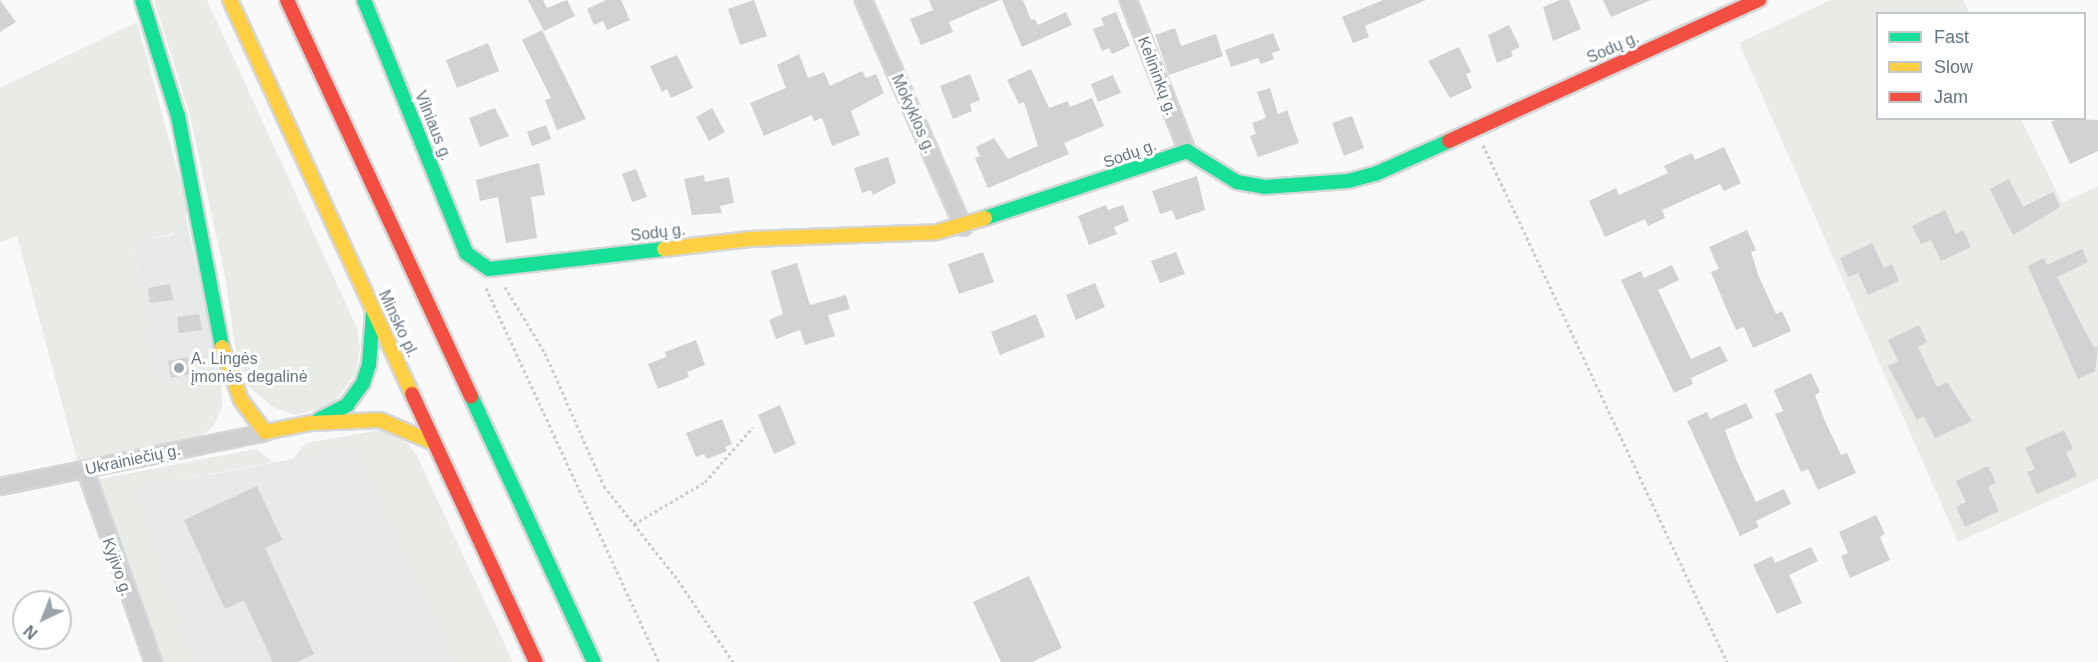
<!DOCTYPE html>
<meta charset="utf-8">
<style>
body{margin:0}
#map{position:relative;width:2098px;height:662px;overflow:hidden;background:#f9f9f9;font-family:Helvetica,sans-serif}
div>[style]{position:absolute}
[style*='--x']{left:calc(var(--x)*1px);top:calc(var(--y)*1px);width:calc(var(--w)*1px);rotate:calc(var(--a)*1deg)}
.built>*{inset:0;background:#e8e9e9}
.green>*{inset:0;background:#e8ebe6}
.building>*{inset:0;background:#d0d2d3}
.path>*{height:3px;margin-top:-1.5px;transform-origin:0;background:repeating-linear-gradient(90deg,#cbcccd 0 3px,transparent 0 6px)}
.roads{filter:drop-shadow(2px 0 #d5d6d7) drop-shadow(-2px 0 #d5d6d7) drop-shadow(0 2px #d5d6d7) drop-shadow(0 -2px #d5d6d7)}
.street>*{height:15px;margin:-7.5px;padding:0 7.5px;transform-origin:7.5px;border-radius:7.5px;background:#cecfd0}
.fast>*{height:14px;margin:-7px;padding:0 7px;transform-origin:7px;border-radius:7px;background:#16e098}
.slow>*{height:14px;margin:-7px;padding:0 7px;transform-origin:7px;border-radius:7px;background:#ffcf43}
.jam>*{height:14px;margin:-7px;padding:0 7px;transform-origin:7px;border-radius:7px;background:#f24e42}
.dots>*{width:16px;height:16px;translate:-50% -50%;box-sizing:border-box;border:3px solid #fff;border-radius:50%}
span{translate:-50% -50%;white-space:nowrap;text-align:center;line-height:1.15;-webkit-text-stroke:6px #fff;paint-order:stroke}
.street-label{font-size:16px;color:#657683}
.poi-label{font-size:16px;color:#657683}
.left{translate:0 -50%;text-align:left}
.legend{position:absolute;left:1876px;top:12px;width:210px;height:108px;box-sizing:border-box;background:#fff;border:2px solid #c1c8cd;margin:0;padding:8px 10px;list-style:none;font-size:18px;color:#657683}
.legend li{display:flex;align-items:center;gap:12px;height:30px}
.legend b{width:30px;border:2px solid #c1c8cd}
.north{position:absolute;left:12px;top:590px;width:60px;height:60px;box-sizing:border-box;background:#fff;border:2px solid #c1c8cd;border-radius:50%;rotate:223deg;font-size:16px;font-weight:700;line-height:24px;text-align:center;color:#657683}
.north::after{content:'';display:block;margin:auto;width:21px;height:27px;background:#99a4ac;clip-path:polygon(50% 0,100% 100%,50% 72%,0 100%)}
</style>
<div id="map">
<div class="built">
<i style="clip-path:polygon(186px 219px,221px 379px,157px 386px,134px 241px,173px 235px)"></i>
<i style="clip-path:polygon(353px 448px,453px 662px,193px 662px,137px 488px)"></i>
</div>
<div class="green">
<i style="clip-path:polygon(154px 0,207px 0,357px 328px,360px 349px,356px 373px,332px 405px,295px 415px,273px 407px,247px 385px,237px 359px,225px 276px,190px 115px)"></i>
<i style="clip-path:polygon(1831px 0,1963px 0,1970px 13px,1878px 14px,1878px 118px,2021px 119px,2062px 203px,2098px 186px,2098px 479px,1958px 542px,1739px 43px)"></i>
<i style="clip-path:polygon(137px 22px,187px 206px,186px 219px,178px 232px,134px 242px,157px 385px,221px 379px,222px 407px,214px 425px,203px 435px,78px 463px,17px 236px,0 242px,0 88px)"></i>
<i style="clip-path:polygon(381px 430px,407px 443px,416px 454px,513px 662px,453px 662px,353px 448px,293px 459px,303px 446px,311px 442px)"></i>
<i style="clip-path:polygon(256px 449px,273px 462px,137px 488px,193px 662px,162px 662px,95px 480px)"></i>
</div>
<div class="building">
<i style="clip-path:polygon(0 0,16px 22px,0 32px)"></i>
<i style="clip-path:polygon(528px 0,543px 0,547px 8px,567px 0,575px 16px,544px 31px)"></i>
<i style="clip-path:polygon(606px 0,621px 0,630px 20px,607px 30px,603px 21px,594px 25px,587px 9px)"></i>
<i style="clip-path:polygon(754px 0,767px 36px,740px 45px,728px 9px)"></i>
<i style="clip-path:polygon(929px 0,1000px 0,949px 22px,953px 32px,921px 45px,910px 19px,933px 10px)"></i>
<i style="clip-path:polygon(1002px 0,1023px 0,1031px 20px,1035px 19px,1038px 25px,1066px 12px,1072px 25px,1022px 47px)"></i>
<i style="clip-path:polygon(1383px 0,1426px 0,1365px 26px,1369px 37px,1353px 43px,1342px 17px)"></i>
<i style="clip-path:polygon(1560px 0,1569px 0,1581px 29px,1553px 41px,1543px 7px)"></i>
<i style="clip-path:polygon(1603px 0,1651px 0,1611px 17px)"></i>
<i style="clip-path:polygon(1116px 12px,1130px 46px,1112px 54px,1109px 48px,1102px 51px,1093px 29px,1104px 25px,1101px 18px)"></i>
<i style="clip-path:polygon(1509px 25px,1520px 47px,1511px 51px,1513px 56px,1497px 63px,1488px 35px)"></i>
<i style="clip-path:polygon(1175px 28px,1181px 46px,1216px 34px,1223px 56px,1169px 75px,1155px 35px)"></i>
<i style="clip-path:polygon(542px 30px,586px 119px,557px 130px,545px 100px,551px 98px,522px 40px)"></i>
<i style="clip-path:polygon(1273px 33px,1280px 50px,1272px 53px,1274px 59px,1261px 64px,1258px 58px,1231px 67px,1225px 50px)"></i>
<i style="clip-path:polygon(488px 43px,499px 71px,457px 88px,446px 60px)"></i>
<i style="clip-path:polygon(1459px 47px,1471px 72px,1466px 74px,1472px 88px,1450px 98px,1428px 61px)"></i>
<i style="clip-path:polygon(799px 54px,808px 78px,824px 72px,830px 86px,862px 71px,866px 78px,876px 74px,884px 93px,851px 111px,860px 135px,832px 146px,822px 118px,814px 121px,812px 115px,764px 136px,750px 103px,786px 88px,777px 65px)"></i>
<i style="clip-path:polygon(677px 55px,693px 88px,671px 98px,667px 89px,662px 92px,650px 66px)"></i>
<i style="clip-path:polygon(1031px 69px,1049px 108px,1068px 101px,1070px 107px,1092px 98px,1104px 126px,1064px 143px,1069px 154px,988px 188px,975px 158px,980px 156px,976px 147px,994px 138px,1008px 159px,1038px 146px,1024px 102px,1019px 104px,1007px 80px)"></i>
<i style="clip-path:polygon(970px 74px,980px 100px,970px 104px,972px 111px,953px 119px,940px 86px)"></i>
<i style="clip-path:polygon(1113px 75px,1121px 93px,1098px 102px,1091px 84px)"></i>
<i style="clip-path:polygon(1270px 88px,1278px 114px,1287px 110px,1299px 143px,1258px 157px,1250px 136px,1256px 134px,1252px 123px,1266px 118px,1257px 92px)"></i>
<i style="clip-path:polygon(495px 108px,509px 136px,480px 147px,469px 118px)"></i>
<i style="clip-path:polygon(712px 108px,725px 132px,709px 141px,696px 117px)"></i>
<i style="clip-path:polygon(1352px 116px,1364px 148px,1344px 156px,1332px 123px)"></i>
<i style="clip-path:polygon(2060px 118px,2098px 120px,2098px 151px,2070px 164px,2051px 122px)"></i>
<i style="clip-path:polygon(546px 125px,551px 139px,532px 146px,527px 132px)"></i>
<i style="clip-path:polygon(1724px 147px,1741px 183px,1724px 191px,1720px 184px,1662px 210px,1665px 218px,1648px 226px,1645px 219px,1605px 237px,1589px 201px,1616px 188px,1619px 195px,1668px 173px,1664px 166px,1692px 153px,1695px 160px)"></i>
<i style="clip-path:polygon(888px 157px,896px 183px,873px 195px,871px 190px,862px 193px,854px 168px)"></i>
<i style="clip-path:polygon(539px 163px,545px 195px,531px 197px,537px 238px,506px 243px,498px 197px,480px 201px,476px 180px)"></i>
<i style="clip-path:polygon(636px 169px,647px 197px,632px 202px,622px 174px)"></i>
<i style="clip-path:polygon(704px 175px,705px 182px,729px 177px,734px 203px,720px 206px,722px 213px,692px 215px,684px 179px)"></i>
<i style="clip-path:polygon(1197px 176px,1205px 210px,1176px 220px,1172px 210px,1160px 214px,1152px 191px)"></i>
<i style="clip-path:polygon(2009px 179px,2023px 207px,2053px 192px,2060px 207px,2013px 235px,1990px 189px)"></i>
<i style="clip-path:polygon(1106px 205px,1108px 210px,1123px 205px,1129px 221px,1114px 227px,1117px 234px,1089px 245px,1078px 216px)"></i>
<i style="clip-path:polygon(1945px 210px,1956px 234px,1963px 230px,1971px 247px,1941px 261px,1931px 240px,1921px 244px,1912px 226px)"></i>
<i style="clip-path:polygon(1747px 230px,1756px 250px,1751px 252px,1759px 277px,1776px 314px,1782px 311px,1791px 331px,1753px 348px,1744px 327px,1736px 330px,1726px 308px,1711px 272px,1719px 269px,1709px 247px)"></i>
<i style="clip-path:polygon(1872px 243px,1884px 268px,1892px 264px,1899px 281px,1868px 295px,1858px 273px,1848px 277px,1840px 258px)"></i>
<i style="clip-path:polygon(2082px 249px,2088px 262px,2057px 277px,2094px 348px,2098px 346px,2095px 371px,2078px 379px,2028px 266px,2044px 258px,2047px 265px)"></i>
<i style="clip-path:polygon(983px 252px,994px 282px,959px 294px,948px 264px)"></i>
<i style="clip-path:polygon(1176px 252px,1185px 274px,1160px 283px,1151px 261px)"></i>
<i style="clip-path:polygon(797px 263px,810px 305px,846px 295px,850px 309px,828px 315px,835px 336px,805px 345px,800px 330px,776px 339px,769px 320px,783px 314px,771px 271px)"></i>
<i style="clip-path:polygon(1672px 265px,1679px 280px,1658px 290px,1691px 359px,1720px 346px,1728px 361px,1691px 378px,1693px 384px,1674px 393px,1621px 280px,1641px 271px,1644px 278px)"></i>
<i style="clip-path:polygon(1095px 283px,1105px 307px,1076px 320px,1066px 295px)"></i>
<i style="clip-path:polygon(170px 284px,173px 300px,150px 303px,148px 288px)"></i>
<i style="clip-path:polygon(199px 314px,202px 330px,179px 333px,177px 317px)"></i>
<i style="clip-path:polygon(1036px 314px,1045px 337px,1000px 355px,991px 332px)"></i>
<i style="clip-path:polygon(1919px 325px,1927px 342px,1918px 347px,1937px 387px,1947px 382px,1972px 421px,1935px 438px,1924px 416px,1917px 420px,1888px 366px,1898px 361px,1888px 340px)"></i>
<i style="clip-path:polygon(696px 340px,705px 365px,687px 372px,689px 377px,658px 389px,648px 364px,666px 357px,665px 352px)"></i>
<i style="clip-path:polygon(188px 357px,191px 374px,171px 378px,168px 361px)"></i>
<i style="clip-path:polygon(1811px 373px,1820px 392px,1815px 395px,1824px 419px,1841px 455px,1847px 453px,1856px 473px,1818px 490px,1808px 469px,1801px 472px,1791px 450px,1775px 414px,1783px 411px,1774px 390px)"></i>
<i style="clip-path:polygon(1746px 403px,1753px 418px,1725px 430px,1736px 459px,1756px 502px,1784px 489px,1791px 504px,1756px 521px,1759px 527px,1740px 536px,1687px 421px,1707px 412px,1710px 419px)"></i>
<i style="clip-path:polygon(780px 405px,796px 444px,774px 454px,758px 415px)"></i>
<i style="clip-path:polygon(722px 419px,732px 444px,725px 447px,727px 451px,707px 459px,704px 454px,696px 457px,686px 433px)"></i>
<i style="clip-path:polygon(2064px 430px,2073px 449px,2066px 452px,2077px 476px,2037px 494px,2027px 472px,2035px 469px,2025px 448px)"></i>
<i style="clip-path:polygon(1988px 466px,1996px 483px,1988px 487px,1999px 511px,1965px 527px,1956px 507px,1966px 502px,1956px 481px)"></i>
<i style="clip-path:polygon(257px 486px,282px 540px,265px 548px,314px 654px,297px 662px,273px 662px,244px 600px,225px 609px,184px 520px)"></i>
<i style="clip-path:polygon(1876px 515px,1885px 534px,1880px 537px,1890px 560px,1850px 578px,1841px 556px,1848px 553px,1839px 532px)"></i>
<i style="clip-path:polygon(1811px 547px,1818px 561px,1789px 575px,1802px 603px,1777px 614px,1753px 565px,1772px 556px,1775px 563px)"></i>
<i style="clip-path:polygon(1029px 576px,1062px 648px,1032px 662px,1001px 662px,973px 602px)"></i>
</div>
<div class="path">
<i style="--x:1483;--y:145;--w:572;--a:64.73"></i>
<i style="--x:505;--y:287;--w:77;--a:58.8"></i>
<i style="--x:545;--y:353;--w:145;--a:66.1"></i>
<i style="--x:604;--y:486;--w:120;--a:51.8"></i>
<i style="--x:678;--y:580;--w:99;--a:56.1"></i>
<i style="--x:486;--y:288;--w:412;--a:65.2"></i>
<i style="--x:634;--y:524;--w:82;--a:-30.6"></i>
<i style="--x:705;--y:482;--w:73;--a:-48.9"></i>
</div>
<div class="roads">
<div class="street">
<i style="--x:863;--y:0;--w:248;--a:66.2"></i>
<i style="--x:1128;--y:0;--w:162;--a:68.7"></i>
<i style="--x:85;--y:470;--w:204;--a:70.5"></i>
<i style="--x:0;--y:486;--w:270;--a:-11.5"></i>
</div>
<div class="fast">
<i style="--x:142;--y:0;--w:121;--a:72.8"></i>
<i style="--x:178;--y:116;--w:235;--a:79.2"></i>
<i style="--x:364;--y:0;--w:273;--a:68"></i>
<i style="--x:466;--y:253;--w:28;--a:35"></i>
<i style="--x:489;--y:269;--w:176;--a:-6.5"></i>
<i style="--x:985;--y:218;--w:213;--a:-18.3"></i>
<i style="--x:1187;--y:151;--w:59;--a:31.8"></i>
<i style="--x:1237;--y:182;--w:27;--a:10"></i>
<i style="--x:1264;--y:187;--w:84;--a:-4.1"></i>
<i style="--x:1348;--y:181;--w:28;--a:-15"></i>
<i style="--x:1375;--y:174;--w:81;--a:-24"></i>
<i style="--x:471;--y:396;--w:293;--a:65.2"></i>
<i style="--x:318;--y:420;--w:33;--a:-27"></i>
<i style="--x:347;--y:405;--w:27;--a:-54"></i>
<i style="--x:363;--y:383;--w:19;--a:-72"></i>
<i style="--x:369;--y:365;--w:52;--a:-85.6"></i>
</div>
<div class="slow">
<i style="--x:230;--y:0;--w:434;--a:65.2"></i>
<i style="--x:664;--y:249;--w:87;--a:-6.6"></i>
<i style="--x:750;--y:239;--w:187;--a:-2.1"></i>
<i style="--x:937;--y:232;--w:50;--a:-16.3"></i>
<i style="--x:222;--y:347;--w:56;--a:70.3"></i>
<i style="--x:241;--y:400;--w:40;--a:53"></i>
<i style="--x:265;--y:432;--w:47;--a:-11.1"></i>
<i style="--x:311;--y:423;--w:69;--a:-2.5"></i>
<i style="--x:380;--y:420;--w:59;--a:23.1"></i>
</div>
<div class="jam">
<i style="--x:287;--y:0;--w:437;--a:65.1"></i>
<i style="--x:1449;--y:141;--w:341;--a:-24.5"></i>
<i style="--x:412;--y:394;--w:295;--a:65.2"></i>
</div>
</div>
<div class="dots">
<i style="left:179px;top:368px;background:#99a4ac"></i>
</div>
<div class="street-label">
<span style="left:1613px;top:48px;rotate:-24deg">Sodų g.</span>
<span style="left:1157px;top:76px;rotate:69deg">Kelininkų g.</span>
<span style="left:913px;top:114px;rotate:66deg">Mokyklos g.</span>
<span style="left:433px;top:126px;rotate:68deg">Vilniaus g.</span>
<span style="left:1130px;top:154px;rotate:-20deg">Sodų g.</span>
<span style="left:658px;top:233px;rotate:-7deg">Sodų g.</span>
<span style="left:398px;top:324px;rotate:65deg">Minsko pl.</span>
<span style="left:133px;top:460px;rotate:-12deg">Ukrainiečių g.</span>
<span style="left:117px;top:567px;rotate:71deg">Kyjivo g.</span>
</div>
<div class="poi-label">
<span class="left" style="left:191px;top:368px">A. Lingės<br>įmonės degalinė</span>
</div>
<ul class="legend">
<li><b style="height:8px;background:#16e098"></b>Fast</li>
<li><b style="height:8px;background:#ffcf43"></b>Slow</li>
<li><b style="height:8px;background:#f24e42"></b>Jam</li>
</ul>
<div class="north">N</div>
</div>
